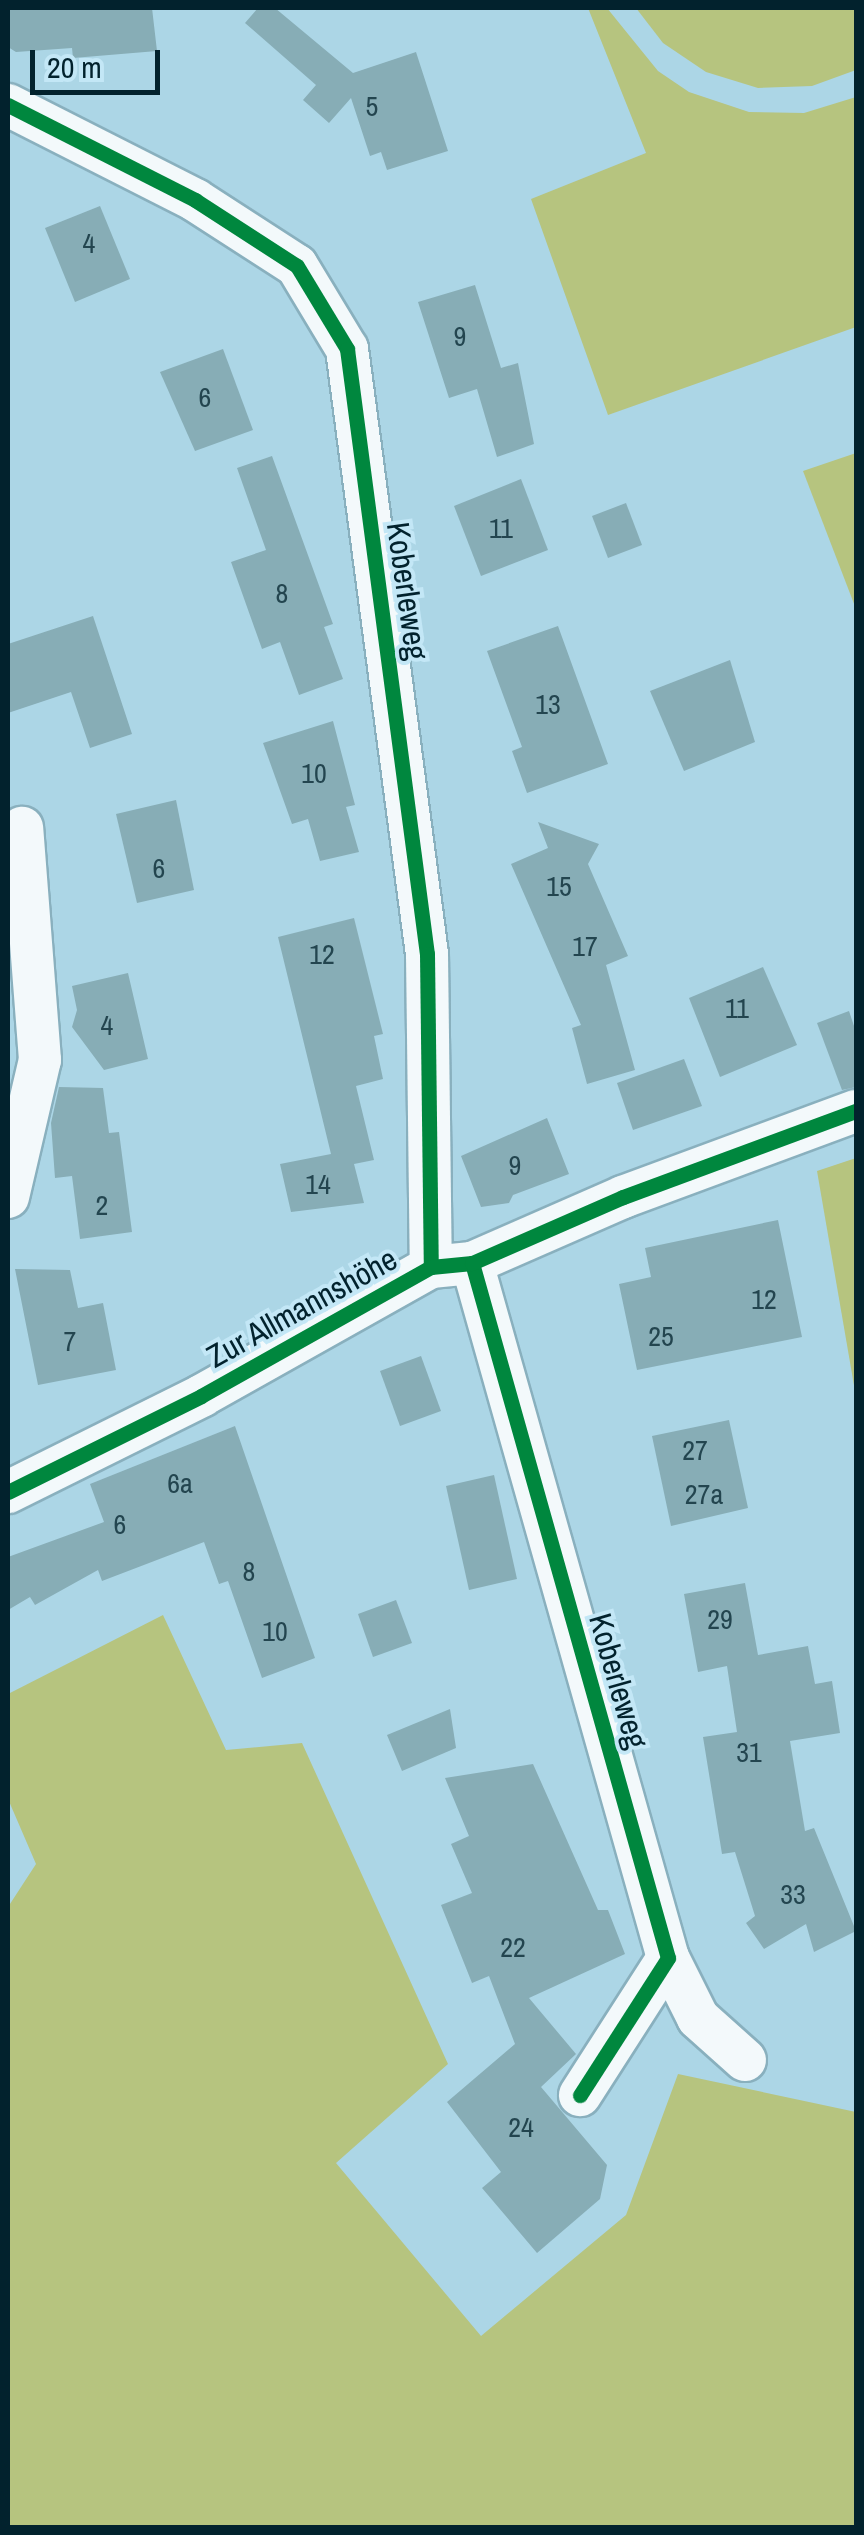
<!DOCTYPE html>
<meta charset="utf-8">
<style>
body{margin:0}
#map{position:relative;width:864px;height:2535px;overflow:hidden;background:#acd6e6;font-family:"Archivo Narrow",sans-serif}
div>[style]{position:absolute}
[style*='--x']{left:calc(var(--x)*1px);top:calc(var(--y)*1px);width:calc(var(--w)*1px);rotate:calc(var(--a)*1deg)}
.green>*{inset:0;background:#b6c47f}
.building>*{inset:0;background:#87adb6}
.roads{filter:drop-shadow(2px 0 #89b0be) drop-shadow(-2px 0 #89b0be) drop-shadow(0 2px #89b0be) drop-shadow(0 -2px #89b0be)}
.minor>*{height:42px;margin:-21px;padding:0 21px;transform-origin:21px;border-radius:21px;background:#f3f9fb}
.cycleway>*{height:15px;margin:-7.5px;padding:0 7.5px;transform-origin:7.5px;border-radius:7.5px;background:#00873e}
span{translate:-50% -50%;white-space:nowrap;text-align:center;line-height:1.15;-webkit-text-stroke:8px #c3e7f6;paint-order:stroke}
.number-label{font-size:28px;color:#23454f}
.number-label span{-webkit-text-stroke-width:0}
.street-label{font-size:32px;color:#02222d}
.frame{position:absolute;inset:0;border:10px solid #02222d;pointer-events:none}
.scale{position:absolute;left:30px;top:50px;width:130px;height:45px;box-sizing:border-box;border:5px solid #02222d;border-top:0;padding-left:12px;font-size:30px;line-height:35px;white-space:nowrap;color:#02222d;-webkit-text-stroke:8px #c3e7f6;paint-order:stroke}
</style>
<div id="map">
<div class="green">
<i style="clip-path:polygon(588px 8px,607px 8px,658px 71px,689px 92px,749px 112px,804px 113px,856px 97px,856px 327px,608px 415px,531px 199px,646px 153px)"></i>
<i style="clip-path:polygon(636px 8px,856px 8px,856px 70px,812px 86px,758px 88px,706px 72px,663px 43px)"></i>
<i style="clip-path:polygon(856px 453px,856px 609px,803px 471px)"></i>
<i style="clip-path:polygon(856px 1158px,856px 1397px,817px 1171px)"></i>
<i style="clip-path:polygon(163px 1615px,226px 1750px,302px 1743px,448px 2064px,336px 2163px,481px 2336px,626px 2215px,678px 2074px,856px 2112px,856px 2527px,8px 2527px,8px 1907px,36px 1864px,8px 1799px,8px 1694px)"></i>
</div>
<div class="building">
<i style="clip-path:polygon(8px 8px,152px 8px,157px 51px,73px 58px,72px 48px,16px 52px,8px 47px)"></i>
<i style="clip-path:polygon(258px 8px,275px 8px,353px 73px,416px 52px,448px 151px,387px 170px,381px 152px,370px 156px,351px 98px,329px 123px,303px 100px,316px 85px,245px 23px)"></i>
<i style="clip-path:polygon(100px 206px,130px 279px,75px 302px,45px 228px)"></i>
<i style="clip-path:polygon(475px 285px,501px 368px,518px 363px,534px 444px,497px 457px,477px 389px,449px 398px,418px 302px)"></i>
<i style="clip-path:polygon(223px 349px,253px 430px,195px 451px,160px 372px)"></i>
<i style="clip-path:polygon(272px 456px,333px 624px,324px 627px,343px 679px,299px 695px,280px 642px,262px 649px,231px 562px,266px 550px,237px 468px)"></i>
<i style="clip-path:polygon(521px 479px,548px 550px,481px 576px,454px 506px)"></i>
<i style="clip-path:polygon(626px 503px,642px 545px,608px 558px,592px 516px)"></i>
<i style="clip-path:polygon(93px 616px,132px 734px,90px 748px,71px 692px,8px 713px,8px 644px)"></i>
<i style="clip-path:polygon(558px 626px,608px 764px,527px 793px,512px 751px,522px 747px,487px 651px)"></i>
<i style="clip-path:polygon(730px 660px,755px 742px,684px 771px,650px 691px)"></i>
<i style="clip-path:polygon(333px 721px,355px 805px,346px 807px,359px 852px,320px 861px,308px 819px,292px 824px,263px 743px)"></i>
<i style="clip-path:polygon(176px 800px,194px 890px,137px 903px,116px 814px)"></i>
<i style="clip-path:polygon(538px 822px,599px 844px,588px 864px,628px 956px,606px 965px,635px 1070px,587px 1084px,572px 1028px,581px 1025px,511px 864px,548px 848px)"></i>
<i style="clip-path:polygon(354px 918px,383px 1034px,374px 1036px,383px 1079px,356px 1086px,374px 1160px,354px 1164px,364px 1203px,291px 1212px,280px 1164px,331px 1154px,278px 937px)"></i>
<i style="clip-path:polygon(763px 967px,797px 1045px,720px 1077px,689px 998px)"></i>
<i style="clip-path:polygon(128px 973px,148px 1059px,104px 1070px,72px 1027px,77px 1010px,72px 986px)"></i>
<i style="clip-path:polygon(849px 1011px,856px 1032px,856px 1087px,842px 1090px,817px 1023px)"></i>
<i style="clip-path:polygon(684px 1059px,702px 1106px,633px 1130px,617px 1083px)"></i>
<i style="clip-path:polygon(59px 1087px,103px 1088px,109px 1133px,119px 1132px,132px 1232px,80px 1239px,72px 1176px,55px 1178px,51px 1123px)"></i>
<i style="clip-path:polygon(547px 1118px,569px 1174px,513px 1195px,509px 1203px,481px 1207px,461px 1156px)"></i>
<i style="clip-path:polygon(778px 1220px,802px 1337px,637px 1370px,619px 1284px,651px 1277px,645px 1248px)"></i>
<i style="clip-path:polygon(15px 1269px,70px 1270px,78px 1308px,103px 1303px,116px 1370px,38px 1385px)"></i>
<i style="clip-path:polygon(421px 1356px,441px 1411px,400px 1426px,380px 1371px)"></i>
<i style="clip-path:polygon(729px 1420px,748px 1508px,671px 1526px,652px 1436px)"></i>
<i style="clip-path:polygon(235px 1426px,315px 1658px,262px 1678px,228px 1581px,219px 1584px,204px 1542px,102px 1581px,98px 1570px,35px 1605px,30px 1597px,8px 1610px,8px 1557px,104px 1522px,90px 1484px)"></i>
<i style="clip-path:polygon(494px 1475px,517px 1579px,469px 1590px,446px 1486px)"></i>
<i style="clip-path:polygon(745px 1583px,758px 1655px,808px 1646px,815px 1684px,832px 1681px,840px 1733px,790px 1741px,805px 1831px,814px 1828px,856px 1931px,814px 1952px,806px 1924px,764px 1949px,746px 1923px,755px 1916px,735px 1852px,722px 1854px,703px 1737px,737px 1732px,727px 1666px,698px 1672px,684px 1594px)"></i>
<i style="clip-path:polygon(396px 1600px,412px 1643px,373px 1657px,358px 1614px)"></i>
<i style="clip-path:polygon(450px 1709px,456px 1748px,402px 1771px,387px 1735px)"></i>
<i style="clip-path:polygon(533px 1764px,598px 1910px,608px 1910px,625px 1954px,529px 1998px,576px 2054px,541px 2087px,607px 2165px,600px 2199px,537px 2253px,482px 2188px,501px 2172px,447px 2102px,515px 2044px,489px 1976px,472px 1983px,441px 1905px,472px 1893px,451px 1844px,469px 1836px,445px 1778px)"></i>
</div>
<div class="roads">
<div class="minor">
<i style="--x:8;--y:105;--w:210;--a:26.9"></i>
<i style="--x:195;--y:200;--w:121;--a:32.9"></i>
<i style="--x:297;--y:266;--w:97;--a:58.9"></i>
<i style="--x:347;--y:349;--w:610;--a:82.47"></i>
<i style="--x:427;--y:954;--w:313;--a:89.3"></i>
<i style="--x:8;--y:1197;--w:141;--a:-76.9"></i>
<i style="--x:40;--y:1060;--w:233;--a:-94.4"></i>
<i style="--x:472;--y:1263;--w:722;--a:74.25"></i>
<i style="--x:668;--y:1958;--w:163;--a:122.7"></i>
<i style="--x:8;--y:1492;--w:216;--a:-26.4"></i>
<i style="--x:201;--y:1396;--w:264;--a:-29.3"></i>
<i style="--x:431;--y:1267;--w:41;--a:-5.6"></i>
<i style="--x:472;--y:1263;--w:165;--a:-23.6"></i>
<i style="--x:623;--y:1197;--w:248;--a:-20.3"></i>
<i style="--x:668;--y:1958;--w:67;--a:63.4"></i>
<i style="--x:698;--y:2018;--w:63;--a:41.8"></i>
</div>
</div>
<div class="cycleway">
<i style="--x:8;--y:105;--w:210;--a:26.9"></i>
<i style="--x:195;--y:200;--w:121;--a:32.9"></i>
<i style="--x:297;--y:266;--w:97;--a:58.9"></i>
<i style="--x:347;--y:349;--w:610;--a:82.47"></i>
<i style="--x:427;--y:954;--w:313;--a:89.3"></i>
<i style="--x:472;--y:1263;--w:722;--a:74.25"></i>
<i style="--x:668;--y:1958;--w:163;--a:122.7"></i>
<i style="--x:8;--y:1492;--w:216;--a:-26.4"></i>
<i style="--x:201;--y:1396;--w:264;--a:-29.3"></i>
<i style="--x:431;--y:1267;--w:41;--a:-5.6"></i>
<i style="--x:472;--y:1263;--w:165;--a:-23.6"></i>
<i style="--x:623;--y:1197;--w:248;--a:-20.3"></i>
</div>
<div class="number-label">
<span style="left:372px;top:106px">5</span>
<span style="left:89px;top:243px">4</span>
<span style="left:460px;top:336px">9</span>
<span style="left:205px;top:397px">6</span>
<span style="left:501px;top:528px">11</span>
<span style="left:282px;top:593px">8</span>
<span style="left:548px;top:704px">13</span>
<span style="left:314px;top:773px">10</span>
<span style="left:159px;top:868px">6</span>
<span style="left:559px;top:886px">15</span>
<span style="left:585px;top:946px">17</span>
<span style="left:322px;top:954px">12</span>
<span style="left:737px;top:1008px">11</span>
<span style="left:107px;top:1025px">4</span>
<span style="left:515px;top:1165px">9</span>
<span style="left:318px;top:1184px">14</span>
<span style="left:102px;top:1205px">2</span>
<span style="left:764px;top:1299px">12</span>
<span style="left:661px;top:1336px">25</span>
<span style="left:70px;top:1341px">7</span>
<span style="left:695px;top:1450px">27</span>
<span style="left:180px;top:1483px">6a</span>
<span style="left:704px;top:1494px">27a</span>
<span style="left:120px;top:1524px">6</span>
<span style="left:249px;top:1571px">8</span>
<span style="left:720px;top:1619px">29</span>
<span style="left:275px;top:1631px">10</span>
<span style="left:749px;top:1752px">31</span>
<span style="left:793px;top:1894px">33</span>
<span style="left:513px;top:1947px">22</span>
<span style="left:521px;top:2127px">24</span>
</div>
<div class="street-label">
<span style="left:407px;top:591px;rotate:82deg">Koberleweg</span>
<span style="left:302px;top:1308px;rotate:-29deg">Zur Allmannshöhe</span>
<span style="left:618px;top:1681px;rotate:74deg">Koberleweg</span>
</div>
<div class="frame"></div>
<div class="scale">20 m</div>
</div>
